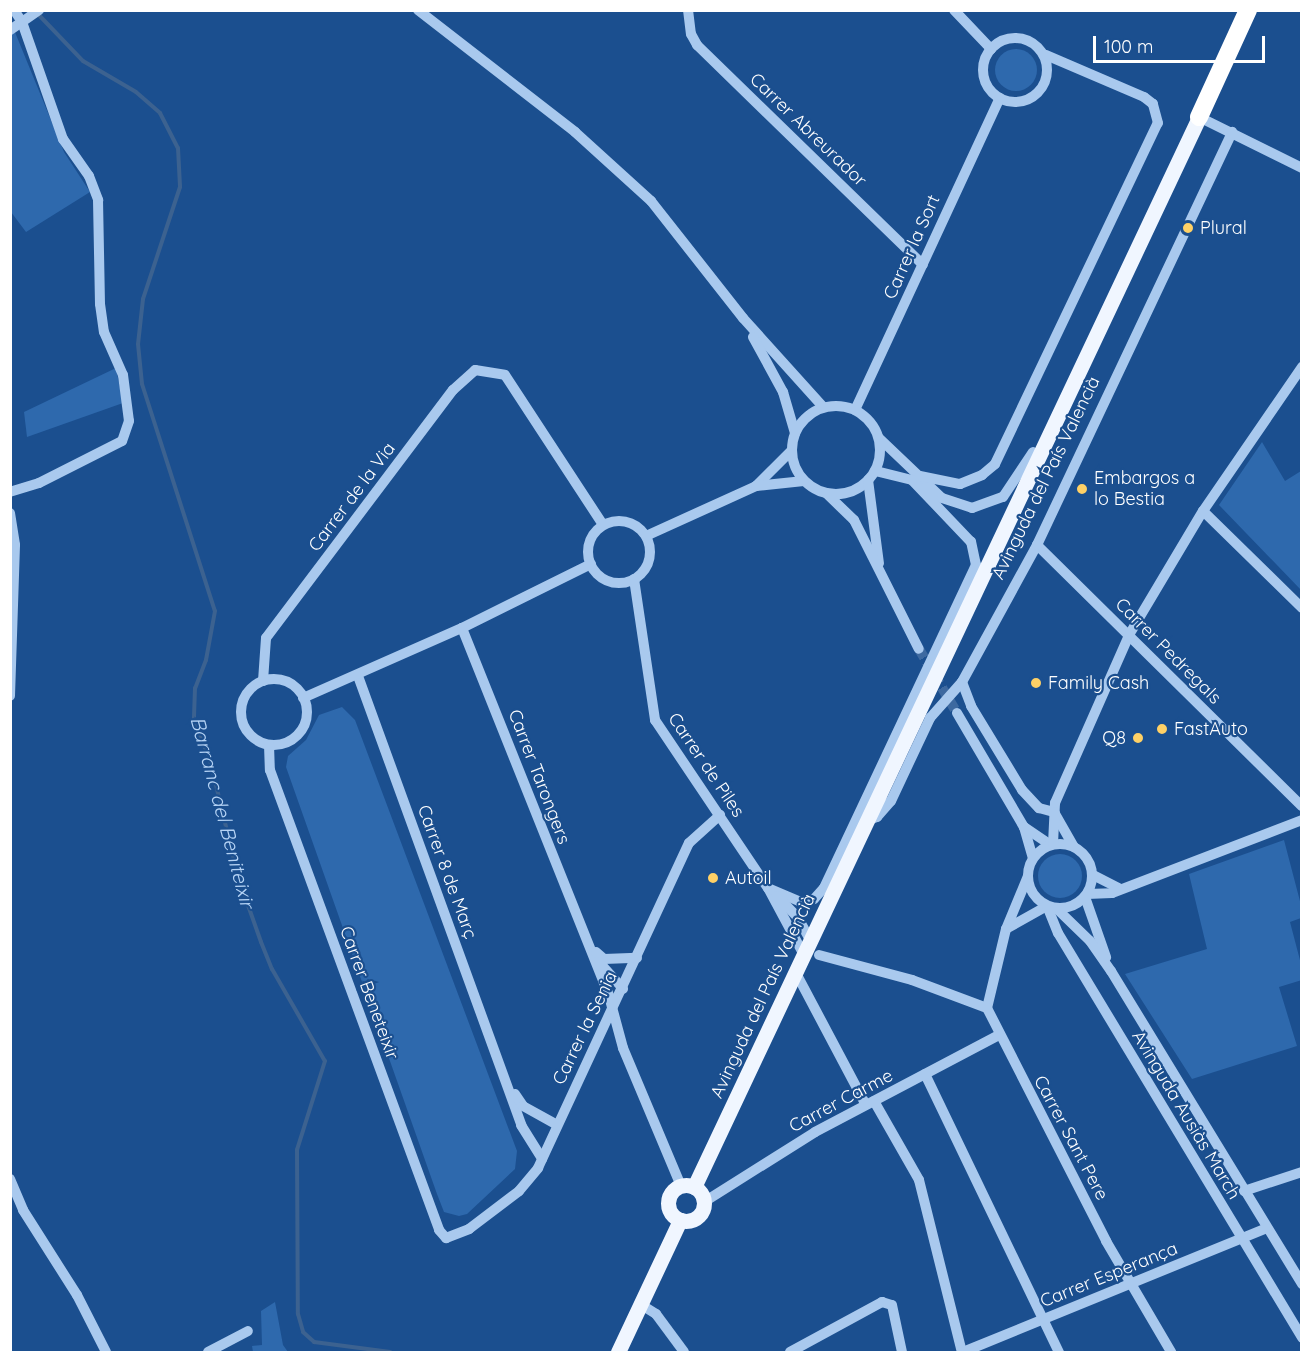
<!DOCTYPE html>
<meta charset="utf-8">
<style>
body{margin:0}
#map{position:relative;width:1312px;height:1363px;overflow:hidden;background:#1b4f8f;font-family:Quicksand,sans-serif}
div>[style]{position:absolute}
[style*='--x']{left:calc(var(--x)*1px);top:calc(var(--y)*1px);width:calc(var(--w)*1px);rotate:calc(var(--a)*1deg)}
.green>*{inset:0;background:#2e69ad}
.round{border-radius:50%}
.stream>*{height:4px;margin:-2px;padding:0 2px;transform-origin:2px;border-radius:2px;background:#3c6290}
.minor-tunnel>*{height:10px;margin-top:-5px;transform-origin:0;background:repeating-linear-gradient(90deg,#3d69a0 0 10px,transparent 0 15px)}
.minor>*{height:10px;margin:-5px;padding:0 5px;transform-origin:5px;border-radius:5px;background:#a9c9ee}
.minor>.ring{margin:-5px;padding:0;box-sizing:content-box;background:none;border:10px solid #a9c9ee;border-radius:50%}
.major>*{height:15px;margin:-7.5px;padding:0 7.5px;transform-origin:7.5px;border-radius:7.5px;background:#f0f6ff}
.major>.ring{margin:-7.5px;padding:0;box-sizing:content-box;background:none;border:15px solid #f0f6ff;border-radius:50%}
.highway>*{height:18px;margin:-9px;padding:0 9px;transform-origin:9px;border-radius:9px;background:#fff}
.dots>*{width:16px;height:16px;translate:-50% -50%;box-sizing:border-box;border:3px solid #1b4f8f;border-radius:50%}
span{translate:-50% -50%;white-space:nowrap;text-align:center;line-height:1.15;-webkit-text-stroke:4.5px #1b4f8f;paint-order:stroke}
.street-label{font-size:18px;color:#fff}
.poi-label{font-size:18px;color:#fff}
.left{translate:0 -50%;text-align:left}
.right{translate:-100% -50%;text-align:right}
.water-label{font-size:20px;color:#b5d3f5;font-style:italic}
.frame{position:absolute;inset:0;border:12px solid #fff;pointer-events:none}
.scale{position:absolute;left:1093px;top:36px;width:172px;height:27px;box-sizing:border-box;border:3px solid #fff;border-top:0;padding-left:8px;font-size:18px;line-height:21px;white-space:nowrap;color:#fff;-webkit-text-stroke:4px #1b4f8f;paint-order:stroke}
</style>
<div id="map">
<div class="green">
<i style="clip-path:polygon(10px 20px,64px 152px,90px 192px,26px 232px,11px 212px)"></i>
<i class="round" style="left:995px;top:49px;width:42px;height:42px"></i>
<i style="clip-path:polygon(116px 368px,123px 403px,27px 437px,24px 412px)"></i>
<i style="clip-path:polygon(1262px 442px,1285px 481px,1301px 471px,1301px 590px,1219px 505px)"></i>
<i style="clip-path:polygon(342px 707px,355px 720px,517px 1151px,515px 1169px,467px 1214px,459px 1216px,444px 1212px,437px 1194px,286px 767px,288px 756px,306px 740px,319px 715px)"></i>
<i style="clip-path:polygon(1284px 840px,1301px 905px,1301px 918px,1290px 922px,1301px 964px,1302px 980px,1279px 987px,1297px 1046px,1192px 1079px,1125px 974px,1207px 949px,1189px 874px)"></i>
<i class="round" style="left:1038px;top:854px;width:44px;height:44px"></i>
<i style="clip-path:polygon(275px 1302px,283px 1345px,288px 1352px,253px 1352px,252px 1346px,262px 1345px,261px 1311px)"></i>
</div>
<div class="stream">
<i style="--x:36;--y:12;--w:68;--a:46.2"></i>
<i style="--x:83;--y:61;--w:61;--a:30.3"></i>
<i style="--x:136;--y:92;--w:32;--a:41"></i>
<i style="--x:160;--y:113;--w:39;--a:63"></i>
<i style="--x:178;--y:148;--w:39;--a:87"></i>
<i style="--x:180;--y:187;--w:118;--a:108.3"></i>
<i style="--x:143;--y:299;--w:45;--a:96.3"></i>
<i style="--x:138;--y:344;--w:40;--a:84.3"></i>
<i style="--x:142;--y:384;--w:238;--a:72.2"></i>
<i style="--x:215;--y:611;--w:50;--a:100.4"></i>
<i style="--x:206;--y:660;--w:30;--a:111"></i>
<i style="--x:195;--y:688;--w:32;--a:92"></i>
<i style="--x:194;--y:720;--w:43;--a:68.2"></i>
<i style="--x:210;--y:760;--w:120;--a:76.5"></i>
<i style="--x:238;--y:877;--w:69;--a:70.5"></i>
<i style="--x:261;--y:942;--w:29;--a:68"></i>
<i style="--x:272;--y:969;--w:106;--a:60.1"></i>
<i style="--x:325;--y:1061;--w:93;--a:107.5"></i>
<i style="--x:297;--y:1150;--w:164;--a:89.7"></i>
<i style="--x:298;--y:1314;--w:19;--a:74"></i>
<i style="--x:303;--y:1332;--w:15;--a:42"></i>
<i style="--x:314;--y:1342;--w:77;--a:7.5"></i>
</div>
<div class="minor-tunnel">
<i style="--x:919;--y:649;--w:74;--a:59.3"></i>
</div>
<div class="minor">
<i style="--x:14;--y:10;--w:14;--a:56"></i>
<i style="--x:22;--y:22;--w:21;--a:-35"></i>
<i style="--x:418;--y:10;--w:199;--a:37.8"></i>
<i style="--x:575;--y:132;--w:103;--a:42.2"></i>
<i style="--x:651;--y:201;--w:149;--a:51.8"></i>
<i style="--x:743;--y:318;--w:120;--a:48"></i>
<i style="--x:688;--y:10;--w:24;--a:83"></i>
<i style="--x:691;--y:34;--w:13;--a:61"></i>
<i style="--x:697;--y:45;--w:315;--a:44.2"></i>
<i style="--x:954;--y:10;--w:54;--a:46.5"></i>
<i style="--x:10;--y:30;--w:14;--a:-34"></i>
<i style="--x:22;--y:22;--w:124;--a:70.7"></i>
<i style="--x:63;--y:139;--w:45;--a:54.9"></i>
<i style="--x:89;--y:176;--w:26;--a:69"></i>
<i style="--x:98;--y:200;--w:104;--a:88.9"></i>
<i style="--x:100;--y:304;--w:28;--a:82"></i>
<i style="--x:104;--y:332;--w:47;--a:66.2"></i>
<i style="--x:123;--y:375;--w:46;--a:82.6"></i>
<i style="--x:129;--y:421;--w:21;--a:109"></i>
<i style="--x:122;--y:441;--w:93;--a:153.2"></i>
<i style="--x:39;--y:483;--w:30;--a:163"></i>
<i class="ring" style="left:983px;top:38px;width:54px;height:54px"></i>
<i style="--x:1199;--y:117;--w:115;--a:26.3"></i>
<i style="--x:753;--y:337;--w:63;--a:61.4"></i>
<i style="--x:783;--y:392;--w:43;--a:73.7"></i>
<i class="ring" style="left:792px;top:406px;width:78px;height:78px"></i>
<i style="--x:855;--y:410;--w:344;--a:-65.1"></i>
<i style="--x:879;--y:438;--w:87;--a:43.6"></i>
<i style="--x:942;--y:498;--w:32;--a:18"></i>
<i style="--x:972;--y:508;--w:33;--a:-20"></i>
<i style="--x:1003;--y:497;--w:54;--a:-56.3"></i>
<i style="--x:920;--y:476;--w:41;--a:11.3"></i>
<i style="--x:960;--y:484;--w:24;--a:-22"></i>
<i style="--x:982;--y:475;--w:17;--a:-40"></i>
<i style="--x:995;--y:464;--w:378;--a:-64.5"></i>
<i style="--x:1158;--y:123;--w:20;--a:-105"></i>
<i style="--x:1153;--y:104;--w:11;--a:-142"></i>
<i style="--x:1144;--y:97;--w:107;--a:-156.8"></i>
<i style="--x:868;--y:480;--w:84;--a:82.5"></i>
<i style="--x:756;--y:486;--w:51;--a:-45"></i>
<i style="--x:826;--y:493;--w:39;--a:44"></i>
<i style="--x:854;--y:520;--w:144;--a:63.3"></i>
<i style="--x:1203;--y:511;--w:139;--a:44.4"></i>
<i style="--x:10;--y:513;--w:32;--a:81"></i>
<i style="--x:15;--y:545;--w:151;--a:91.9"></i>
<i class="ring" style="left:588px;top:521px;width:52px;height:52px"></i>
<i style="--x:646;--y:536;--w:121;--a:-24.4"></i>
<i style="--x:756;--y:486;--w:48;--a:-5.9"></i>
<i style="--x:1037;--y:545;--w:372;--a:44.6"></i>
<i style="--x:634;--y:579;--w:143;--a:81.5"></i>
<i style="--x:655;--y:720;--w:202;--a:56.1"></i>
<i style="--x:768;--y:888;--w:76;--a:61.8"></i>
<i style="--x:462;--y:628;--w:396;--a:68.2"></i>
<i style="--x:609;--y:996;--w:54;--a:74.9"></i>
<i style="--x:623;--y:1048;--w:150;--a:67.2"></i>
<i style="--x:358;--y:676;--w:478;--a:70"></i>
<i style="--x:521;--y:1125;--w:40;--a:58"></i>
<i class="ring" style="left:241px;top:679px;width:56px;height:56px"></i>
<i style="--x:263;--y:681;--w:43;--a:-86"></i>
<i style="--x:266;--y:638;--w:311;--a:-53"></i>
<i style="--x:453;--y:390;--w:30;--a:-42"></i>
<i style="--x:475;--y:370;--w:30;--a:9"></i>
<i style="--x:505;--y:375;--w:179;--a:56.8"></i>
<i style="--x:962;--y:682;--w:26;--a:69"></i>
<i style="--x:971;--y:706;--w:98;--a:58.7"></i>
<i style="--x:1022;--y:790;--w:25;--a:47"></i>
<i style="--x:1039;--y:808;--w:16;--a:15"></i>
<i style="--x:303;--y:698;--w:174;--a:-23.8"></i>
<i style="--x:462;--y:628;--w:144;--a:-26.4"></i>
<i style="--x:957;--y:713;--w:132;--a:59.6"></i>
<i style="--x:1024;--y:827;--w:32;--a:74"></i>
<i style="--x:269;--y:745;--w:25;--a:88"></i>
<i style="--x:270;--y:770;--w:490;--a:69.8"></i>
<i style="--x:439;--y:1230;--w:11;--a:49"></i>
<i style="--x:446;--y:1238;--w:25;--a:-21"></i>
<i style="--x:469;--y:1229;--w:63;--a:-37.2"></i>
<i style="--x:519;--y:1191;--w:30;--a:-50"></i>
<i style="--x:538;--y:1168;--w:358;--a:-65.1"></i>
<i style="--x:689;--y:843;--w:42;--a:-42.1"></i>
<i style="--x:1054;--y:812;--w:40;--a:60.3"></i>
<i style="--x:866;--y:821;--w:12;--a:-20"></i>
<i style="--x:877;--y:817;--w:21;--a:-49"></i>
<i style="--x:891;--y:801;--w:92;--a:-64.8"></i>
<i style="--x:930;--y:718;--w:48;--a:-48.4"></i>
<i style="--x:962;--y:682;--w:156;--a:-61.3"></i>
<i style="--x:1037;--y:545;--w:457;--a:-64.7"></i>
<i style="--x:1024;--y:827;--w:32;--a:34"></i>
<i class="ring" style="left:1028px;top:844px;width:54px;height:54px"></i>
<i style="--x:1053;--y:844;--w:41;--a:-87.2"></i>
<i style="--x:1055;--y:803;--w:184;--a:-66.2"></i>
<i style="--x:1129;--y:635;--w:144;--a:-59.2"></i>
<i style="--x:1203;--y:511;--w:175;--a:-55.5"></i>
<i style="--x:1093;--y:875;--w:29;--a:27"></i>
<i style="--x:1028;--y:876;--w:57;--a:112.5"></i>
<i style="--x:1006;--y:929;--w:47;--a:-29.3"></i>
<i style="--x:1047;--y:906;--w:29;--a:68"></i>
<i style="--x:1058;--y:933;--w:473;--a:58.9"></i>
<i style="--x:768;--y:888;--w:39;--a:23"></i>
<i style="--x:804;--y:903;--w:11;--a:-22"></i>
<i style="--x:814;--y:899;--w:15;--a:-48"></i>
<i style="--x:824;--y:888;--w:357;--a:-64.8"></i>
<i style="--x:976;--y:565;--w:24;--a:-102"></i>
<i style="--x:971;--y:542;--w:86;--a:-133.6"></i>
<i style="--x:912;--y:480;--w:38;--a:-166"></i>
<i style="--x:1087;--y:894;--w:25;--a:-2"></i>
<i style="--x:1112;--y:893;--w:204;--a:-21"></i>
<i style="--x:777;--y:896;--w:30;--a:46"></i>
<i style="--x:798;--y:918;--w:26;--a:61"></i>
<i style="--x:1085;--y:897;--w:64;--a:70.7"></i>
<i style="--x:1057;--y:909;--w:46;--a:44.1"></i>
<i style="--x:1090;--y:941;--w:37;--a:55"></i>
<i style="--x:1111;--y:971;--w:367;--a:58.6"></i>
<i style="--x:1006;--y:929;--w:81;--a:103.5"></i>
<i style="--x:987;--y:1008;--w:262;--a:62.9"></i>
<i style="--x:1106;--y:1241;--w:129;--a:59.6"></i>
<i style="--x:596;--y:952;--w:11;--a:41"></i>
<i style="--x:604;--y:959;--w:33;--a:-2"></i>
<i style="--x:819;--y:955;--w:96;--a:15"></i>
<i style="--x:912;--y:980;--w:80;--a:20.5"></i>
<i style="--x:599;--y:962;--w:36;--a:48"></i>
<i style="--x:796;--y:973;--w:149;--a:62.1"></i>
<i style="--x:925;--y:1074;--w:309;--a:64.3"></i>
<i style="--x:515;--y:1094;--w:14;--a:56"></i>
<i style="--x:523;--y:1106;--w:39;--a:29"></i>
<i style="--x:874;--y:1101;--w:91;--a:60.3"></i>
<i style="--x:919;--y:1180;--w:177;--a:76"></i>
<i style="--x:10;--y:1179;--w:34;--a:67"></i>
<i style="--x:23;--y:1210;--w:101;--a:57.6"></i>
<i style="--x:77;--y:1295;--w:64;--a:63"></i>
<i style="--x:1244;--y:1191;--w:61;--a:-18.1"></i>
<i style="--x:704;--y:1202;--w:131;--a:-32.2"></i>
<i style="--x:815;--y:1132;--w:208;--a:-27.8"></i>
<i style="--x:640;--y:1304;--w:19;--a:32"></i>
<i style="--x:656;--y:1314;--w:47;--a:53.6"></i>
<i style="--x:208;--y:1352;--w:45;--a:-27.7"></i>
<i style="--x:790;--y:1352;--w:105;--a:-28.5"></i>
<i style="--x:882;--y:1302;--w:10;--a:17"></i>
<i style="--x:892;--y:1305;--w:48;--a:78"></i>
<i style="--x:963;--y:1352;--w:328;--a:-22.2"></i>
</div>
<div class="major">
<i class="ring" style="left:668px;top:1185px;width:21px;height:21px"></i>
<i style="--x:694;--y:1187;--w:1183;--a:-64.73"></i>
<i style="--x:618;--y:1352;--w:146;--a:-64.8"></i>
</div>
<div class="highway">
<i style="--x:1199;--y:117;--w:118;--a:-65.4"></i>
</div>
<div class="dots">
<i style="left:1188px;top:228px;background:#ffd166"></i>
<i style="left:1082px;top:489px;background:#ffd166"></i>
<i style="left:1036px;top:683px;background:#ffd166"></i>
<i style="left:1162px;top:729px;background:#ffd166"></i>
<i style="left:1138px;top:738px;background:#ffd166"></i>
<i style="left:713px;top:878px;background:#ffd166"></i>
</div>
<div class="street-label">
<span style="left:808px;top:130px;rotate:44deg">Carrer Abreurador</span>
<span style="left:912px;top:247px;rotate:-66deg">Carrer la Sort</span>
<span style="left:1046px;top:478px;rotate:-64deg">Avinguda del País Valencià</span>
<span style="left:352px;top:497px;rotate:-53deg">Carrer de la Via</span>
<span style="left:1168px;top:651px;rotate:45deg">Carrer Pedregals</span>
<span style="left:706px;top:765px;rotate:56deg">Carrer de Piles</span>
<span style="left:539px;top:777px;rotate:69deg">Carrer Tarongers</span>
<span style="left:447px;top:872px;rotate:70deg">Carrer 8 de Març</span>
<span style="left:369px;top:993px;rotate:70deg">Carrer Beneteixir</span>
<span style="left:763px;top:996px;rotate:-65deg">Avinguda del País Valencià</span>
<span style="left:585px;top:1028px;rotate:-64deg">Carrer la Senia</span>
<span style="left:841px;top:1101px;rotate:-28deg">Carrer Carme</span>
<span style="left:1186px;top:1115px;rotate:59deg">Avinguda Ausiàs March</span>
<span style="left:1071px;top:1138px;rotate:62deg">Carrer Sant Pere</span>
<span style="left:1109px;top:1275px;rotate:-22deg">Carrer Esperança</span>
</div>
<div class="poi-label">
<span class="left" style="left:1200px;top:228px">Plural</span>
<span class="left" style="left:1094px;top:489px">Embargos a<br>lo Bestia</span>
<span class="left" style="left:1048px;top:683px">Family Cash</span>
<span class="left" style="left:1174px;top:729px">FastAuto</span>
<span class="right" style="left:1126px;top:738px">Q8</span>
<span class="left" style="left:725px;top:878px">Autoil</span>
</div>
<div class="water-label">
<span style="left:223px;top:812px;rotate:75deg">Barranc del Beniteixir</span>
</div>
<div class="frame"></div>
<div class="scale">100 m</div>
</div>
